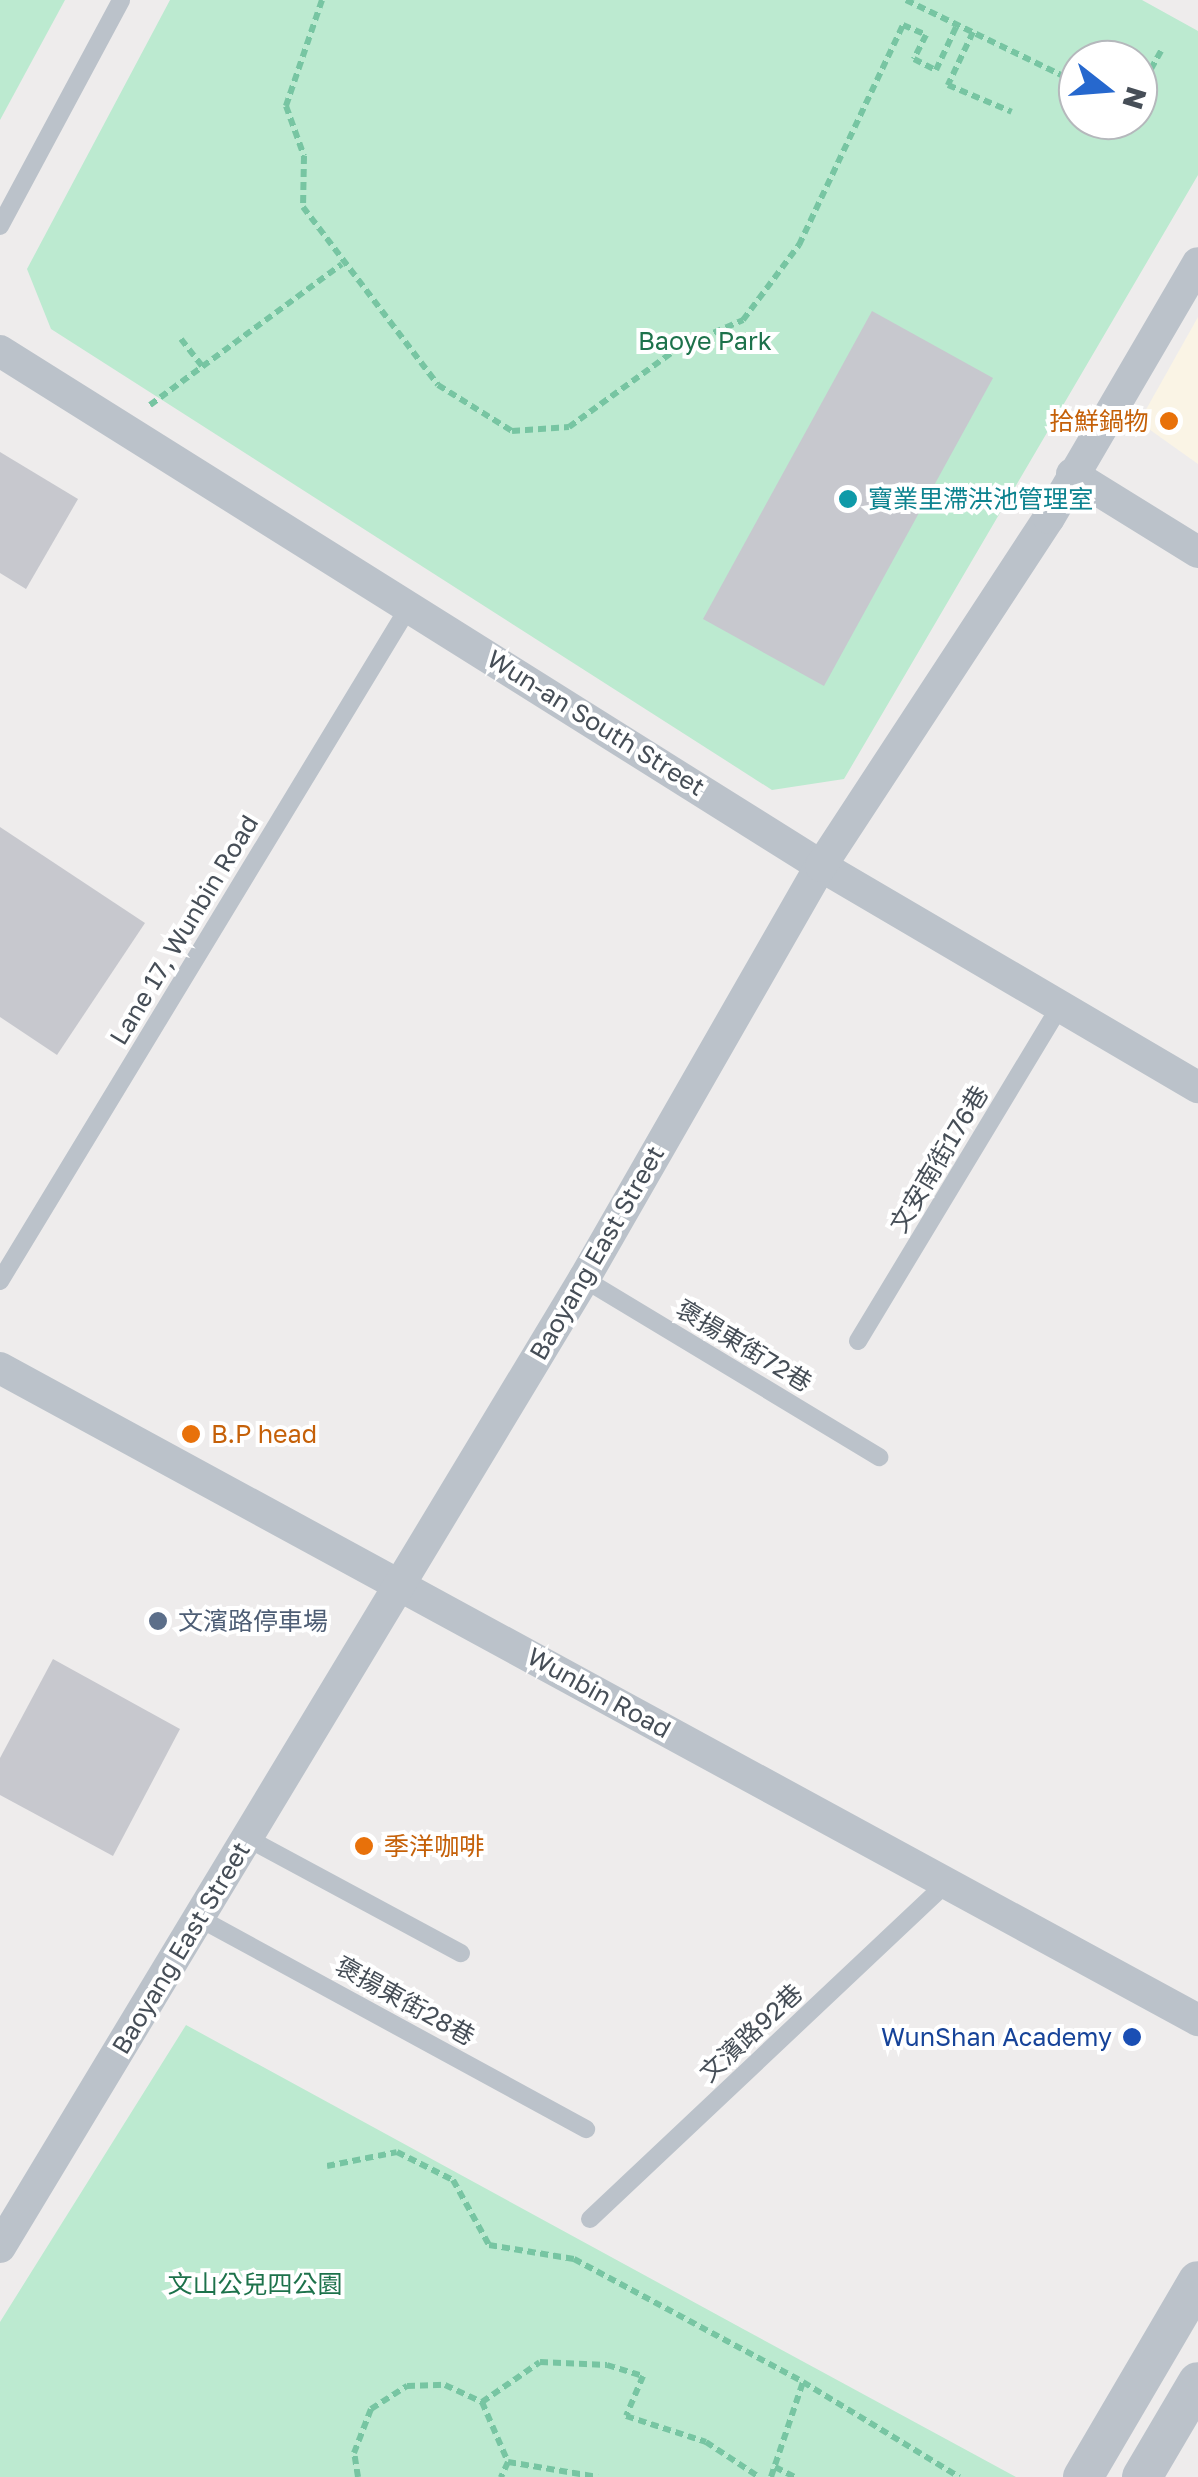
<!DOCTYPE html>
<meta charset="utf-8">
<style>
body{margin:0}
#map{position:relative;width:1198px;height:2477px;overflow:hidden;background:#eeecec;font-family:"Golos Text","Noto Sans TC",sans-serif}
div>[style]{position:absolute}
[style*='--x']{left:calc(var(--x)*1px);top:calc(var(--y)*1px);width:calc(var(--w)*1px);rotate:calc(var(--a)*1deg)}
.commercial>*{inset:0;background:#faf4e5}
.green>*{inset:0;background:#bcead0}
.building>*{inset:0;background:#c7c8ce}
.path>*{height:6px;margin-top:-3px;transform-origin:0;background:repeating-linear-gradient(90deg,#77c5a2 0 8px,transparent 0 13px)}
.service>*{height:18px;margin:-9px;padding:0 9px;transform-origin:9px;border-radius:9px;background:#bbc2ca}
.minor>*{height:32px;margin:-16px;padding:0 16px;transform-origin:16px;border-radius:16px;background:#bbc2ca}
.tertiary>*{height:40px;margin:-20px;padding:0 20px;transform-origin:20px;border-radius:20px;background:#bbc2ca}
.dots>*{width:28px;height:28px;translate:-50% -50%;box-sizing:border-box;border:5px solid #fff;border-radius:50%}
span{translate:-50% -50%;white-space:nowrap;text-align:center;line-height:1.15;-webkit-text-stroke:8px #fff;paint-order:stroke}
.park-label{font-size:25px;color:#1d724b}
.food-label{font-size:25px;color:#c56008}
.right{translate:-100% -50%;text-align:right}
.left{translate:0 -50%;text-align:left}
.culture-label{font-size:25px;color:#0d838f}
.street-label{font-size:25px;color:#464e57}
.service-label{font-size:25px;color:#4e5e75}
.transit-label{font-size:25px;color:#164399}
.north{position:absolute;left:1058px;top:40px;width:100px;height:100px;box-sizing:border-box;background:#fff;border:2px solid #b5b8bc;border-radius:50%;rotate:107deg;font-size:28px;font-weight:700;line-height:40px;text-align:center;color:#464e57}
.north::after{content:'';display:block;margin:auto;width:35px;height:45px;background:#2668ce;clip-path:polygon(50% 0,100% 100%,50% 72%,0 100%)}
</style>
<div id="map">
<div class="commercial">
<i style="clip-path:polygon(1198px 317px,1198px 464px,1139px 422px)"></i>
</div>
<div class="green">
<i style="clip-path:polygon(0 0,65px 0,0 120px)"></i>
<i style="clip-path:polygon(evenodd,170px 0,1142px 0,1198px 31px,1198px 175px,844px 779px,772px 790px,51px 329px,27px 269px,170px 0,1078px 60px,1138px 60px,1138px 120px,1078px 120px,1078px 60px)"></i>
<i style="clip-path:polygon(186px 2025px,745px 2330px,1016px 2477px,0 2477px,0 2322px)"></i>
</div>
<div class="building">
<i style="clip-path:polygon(872px 311px,993px 378px,824px 686px,703px 619px)"></i>
<i style="clip-path:polygon(0 452px,78px 499px,26px 589px,0 573px)"></i>
<i style="clip-path:polygon(0 827px,145px 923px,57px 1055px,0 1017px)"></i>
<i style="clip-path:polygon(53px 1659px,180px 1729px,113px 1856px,0 1795px,0 1758px)"></i>
</div>
<div class="path">
<i style="--x:322;--y:0;--w:112;--a:108.8"></i>
<i style="--x:286;--y:106;--w:53;--a:70.2"></i>
<i style="--x:304;--y:156;--w:51;--a:91.1"></i>
<i style="--x:303;--y:207;--w:223;--a:52.8"></i>
<i style="--x:438;--y:385;--w:87;--a:31.9"></i>
<i style="--x:512;--y:431;--w:57;--a:-4"></i>
<i style="--x:569;--y:427;--w:135;--a:-35.9"></i>
<i style="--x:678;--y:348;--w:71;--a:-23.3"></i>
<i style="--x:743;--y:320;--w:94;--a:-53.3"></i>
<i style="--x:799;--y:245;--w:243;--a:-64.7"></i>
<i style="--x:903;--y:25;--w:25;--a:23"></i>
<i style="--x:926;--y:35;--w:27;--a:117"></i>
<i style="--x:914;--y:59;--w:25;--a:27"></i>
<i style="--x:936;--y:70;--w:50;--a:-65"></i>
<i style="--x:906;--y:0;--w:191;--a:25.8"></i>
<i style="--x:973;--y:32;--w:59;--a:115.3"></i>
<i style="--x:948;--y:85;--w:69;--a:22.9"></i>
<i style="--x:1138;--y:92;--w:47;--a:-60.7"></i>
<i style="--x:181;--y:339;--w:34;--a:52"></i>
<i style="--x:150;--y:405;--w:238;--a:-36.3"></i>
<i style="--x:327;--y:2166;--w:71;--a:-11.3"></i>
<i style="--x:397;--y:2152;--w:63;--a:26.6"></i>
<i style="--x:453;--y:2180;--w:74;--a:61"></i>
<i style="--x:489;--y:2245;--w:86;--a:9.4"></i>
<i style="--x:574;--y:2259;--w:260;--a:28.2"></i>
<i style="--x:803;--y:2382;--w:183;--a:31.3"></i>
<i style="--x:482;--y:2402;--w:70;--a:-34.6"></i>
<i style="--x:540;--y:2362;--w:67;--a:2.6"></i>
<i style="--x:607;--y:2365;--w:38;--a:17"></i>
<i style="--x:643;--y:2376;--w:43;--a:113"></i>
<i style="--x:626;--y:2416;--w:84;--a:18"></i>
<i style="--x:706;--y:2442;--w:64;--a:33.4"></i>
<i style="--x:508;--y:2462;--w:91;--a:9.5"></i>
<i style="--x:775;--y:2467;--w:22;--a:27"></i>
<i style="--x:358;--y:2477;--w:24;--a:-99"></i>
<i style="--x:354;--y:2453;--w:47;--a:-68.9"></i>
<i style="--x:371;--y:2409;--w:43;--a:-32.6"></i>
<i style="--x:407;--y:2386;--w:38;--a:-2"></i>
<i style="--x:445;--y:2385;--w:41;--a:24.7"></i>
<i style="--x:482;--y:2402;--w:65;--a:66.6"></i>
<i style="--x:508;--y:2462;--w:17;--a:115"></i>
<i style="--x:771;--y:2477;--w:100;--a:-71.4"></i>
</div>
<div class="service">
<i style="--x:0;--y:226;--w:256;--a:-61.8"></i>
<i style="--x:584;--y:1279;--w:345;--a:31.1"></i>
<i style="--x:0;--y:1281;--w:791;--a:-58.76"></i>
<i style="--x:858;--y:1341;--w:395;--a:-58.9"></i>
<i style="--x:247;--y:1838;--w:243;--a:28.3"></i>
<i style="--x:199;--y:1918;--w:441;--a:28.6"></i>
<i style="--x:590;--y:2219;--w:490;--a:-43.3"></i>
</div>
<div class="minor">
<i style="--x:0;--y:351;--w:969;--a:32.1"></i>
<i style="--x:821;--y:866;--w:437;--a:30.4"></i>
<i style="--x:1072;--y:474;--w:148;--a:31.8"></i>
<i style="--x:0;--y:1368;--w:1364;--a:28.56"></i>
<i style="--x:0;--y:2247;--w:1131;--a:-58.9"></i>
<i style="--x:584;--y:1279;--w:476;--a:-60.2"></i>
<i style="--x:821;--y:866;--w:416;--a:-56.8"></i>
<i style="--x:1049;--y:518;--w:295;--a:-59.7"></i>
</div>
<div class="tertiary">
<i style="--x:1083;--y:2477;--w:227;--a:-59.6"></i>
<i style="--x:1142;--y:2477;--w:110;--a:-59.5"></i>
</div>
<div class="dots">
<i style="left:1169px;top:421px;background:#e8710a"></i>
<i style="left:848px;top:499px;background:#0f9aa8"></i>
<i style="left:191px;top:1434px;background:#e8710a"></i>
<i style="left:158px;top:1621px;background:#5c6f8a"></i>
<i style="left:364px;top:1846px;background:#e8710a"></i>
<i style="left:1132px;top:2037px;background:#1a4fb4"></i>
</div>
<div class="park-label">
<span style="left:705px;top:341px">Baoye Park</span>
<span style="left:255px;top:2284px">文山公兒四公園</span>
</div>
<div class="food-label">
<span class="right" style="left:1149px;top:421px">拾鮮鍋物</span>
<span class="left" style="left:211px;top:1434px">B.P head</span>
<span class="left" style="left:384px;top:1846px">季洋咖啡</span>
</div>
<div class="culture-label">
<span class="left" style="left:868px;top:499px">寶業里滯洪池管理室</span>
</div>
<div class="street-label">
<span style="left:596px;top:723px;rotate:32deg">Wun-an South Street</span>
<span style="left:184px;top:930px;rotate:-59deg">Lane 17, Wunbin Road</span>
<span style="left:939px;top:1159px;rotate:-59deg">文安南街176巷</span>
<span style="left:597px;top:1253px;rotate:-60deg">Baoyang East Street</span>
<span style="left:744px;top:1346px;rotate:31deg">褒揚東街72巷</span>
<span style="left:599px;top:1693px;rotate:29deg">Wunbin Road</span>
<span style="left:181px;top:1948px;rotate:-59deg">Baoyang East Street</span>
<span style="left:405px;top:2001px;rotate:29deg">褒揚東街28巷</span>
<span style="left:751px;top:2033px;rotate:-43deg">文濱路92巷</span>
</div>
<div class="service-label">
<span class="left" style="left:178px;top:1621px">文濱路停車場</span>
</div>
<div class="transit-label">
<span class="right" style="left:1112px;top:2037px">WunShan Academy</span>
</div>
<div class="north">N</div>
</div>
